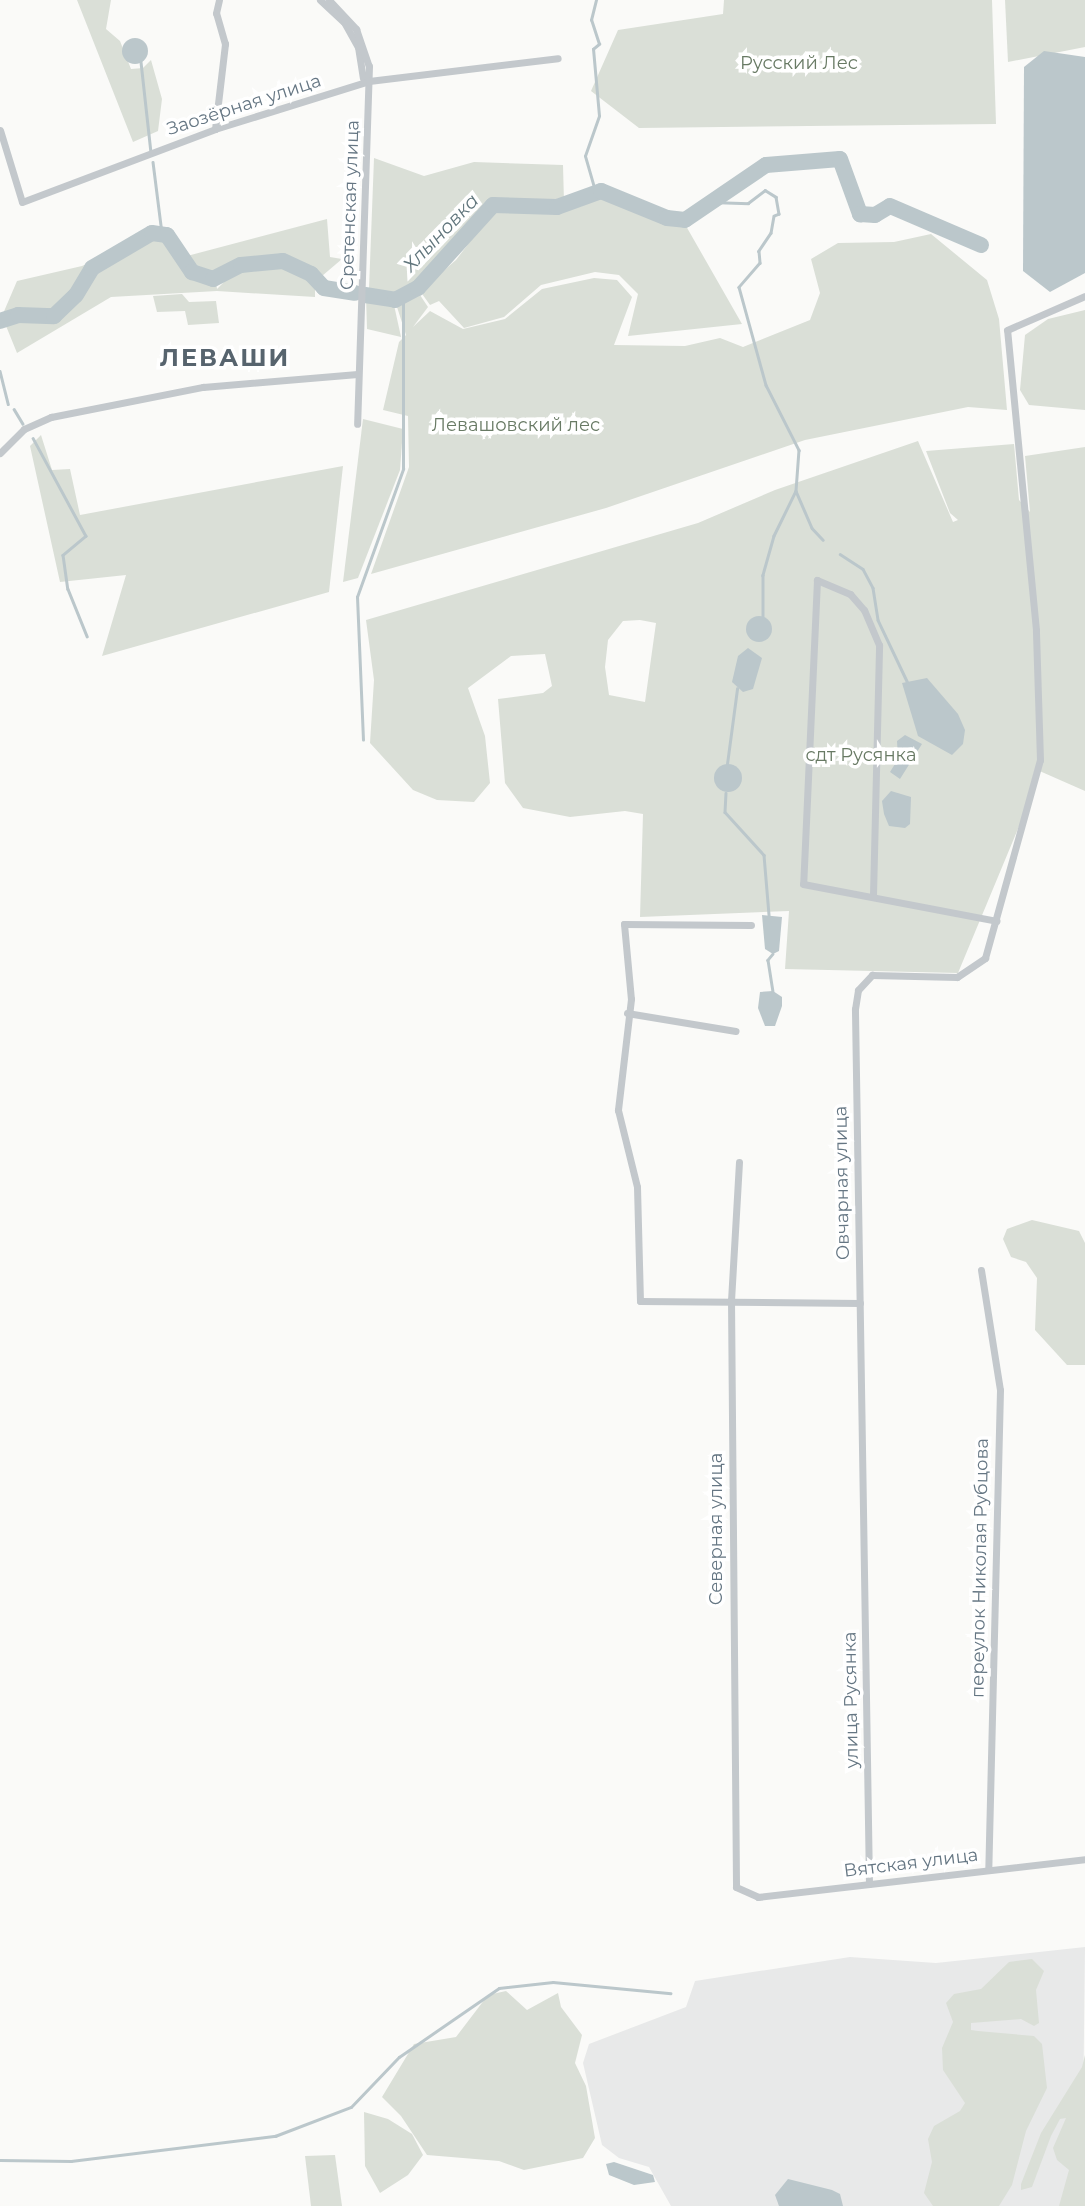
<!DOCTYPE html>
<meta charset="utf-8">
<style>
body{margin:0}
#map{position:relative;width:1085px;height:2206px;overflow:hidden;background:#fafaf8;font-family:Montserrat,sans-serif}
div>[style]{position:absolute}
[style*='--x']{left:calc(var(--x)*1px);top:calc(var(--y)*1px);width:calc(var(--w)*1px);rotate:calc(var(--a)*1deg)}
.built>*{inset:0;background:#e8e9e9}
.green>*{inset:0;background:#dadfd7}
.water>*{inset:0;background:#bbc7cb}
.round{border-radius:50%}
.stream>*{height:2.5px;margin:-1.25px;padding:0 1.25px;transform-origin:1.25px;border-radius:1.25px;background:#bbc7cb}
.river>*{height:16px;margin:-8px;padding:0 8px;transform-origin:8px;border-radius:8px;background:#bbc7cb}
.street>*{height:7px;margin:-3.5px;padding:0 3.5px;transform-origin:3.5px;border-radius:3.5px;background:#c3c8cc}
span{translate:-50% -50%;white-space:nowrap;text-align:center;line-height:1.15;-webkit-text-stroke:7px #fff;paint-order:stroke}
.park-label{font-size:18px;color:#687a64}
.street-label{font-size:18px;color:#657683}
.water-label{font-size:19px;color:#60757c;font-style:italic}
.district-label{font-size:24px;color:#57646e;font-weight:700;letter-spacing:2px}
</style>
<div id="map">
<div class="built">
<i style="clip-path:polygon(1085px 1947px,1082px 2206px,671px 2206px,649px 2167px,619px 2158px,602px 2145px,583px 2063px,589px 2044px,686px 2007px,695px 1981px,850px 1957px,936px 1963px)"></i>
</div>
<div class="green">
<i style="clip-path:polygon(77px 0,111px 0,106px 29px,120px 41px,131px 69px,143px 68px,151px 60px,162px 99px,158px 131px,133px 142px)"></i>
<i style="clip-path:polygon(724px 0,992px 0,996px 124px,639px 128px,591px 91px,618px 30px,723px 14px)"></i>
<i style="clip-path:polygon(1005px 0,1085px 0,1085px 47px,1008px 62px)"></i>
<i style="clip-path:polygon(374px 158px,424px 176px,474px 162px,563px 165px,564px 202px,492px 201px,425px 279px,393px 295px,369px 289px)"></i>
<i style="clip-path:polygon(592px 195px,611px 197px,625px 208px,686px 226px,742px 324px,628px 336px,638px 294px,619px 275px,595px 272px,541px 285px,504px 317px,464px 328px,439px 301px,430px 305px,420px 291px,456px 260px,495px 209px,563px 210px,582px 206px)"></i>
<i style="clip-path:polygon(327px 219px,330px 257px,342px 259px,322px 276px,283px 258px,240px 262px,217px 276px,191px 265px,187px 256px)"></i>
<i style="clip-path:polygon(931px 234px,987px 280px,999px 319px,1007px 410px,968px 407px,805px 440px,606px 508px,371px 574px,409px 467px,408px 416px,383px 410px,399px 342px,406px 335px,397px 307px,403px 298px,418px 292px,428px 307px,413px 327px,430px 311px,463px 329px,505px 319px,542px 289px,594px 278px,617px 280px,632px 297px,614px 345px,685px 346px,720px 338px,743px 347px,810px 320px,820px 293px,811px 259px,838px 243px,894px 242px)"></i>
<i style="clip-path:polygon(148px 237px,163px 237px,188px 276px,216px 282px,217px 289px,236px 270px,280px 264px,292px 266px,315px 281px,315px 297px,217px 291px,111px 297px,17px 353px,2px 316px,17px 281px,82px 266px)"></i>
<i style="clip-path:polygon(182px 294px,189px 302px,216px 301px,219px 323px,188px 325px,185px 311px,157px 312px,153px 296px)"></i>
<i style="clip-path:polygon(366px 297px,394px 305px,401px 337px,367px 329px)"></i>
<i style="clip-path:polygon(1085px 310px,1085px 410px,1029px 405px,1020px 390px,1025px 335px,1048px 319px)"></i>
<i style="clip-path:polygon(363px 419px,403px 429px,400px 470px,358px 578px,343px 582px)"></i>
<i style="clip-path:polygon(41px 435px,52px 470px,70px 469px,80px 515px,343px 466px,329px 592px,102px 656px,126px 575px,60px 582px,30px 446px)"></i>
<i style="clip-path:polygon(evenodd,918px 441px,953px 522px,958px 520px,950px 513px,926px 451px,1014px 444px,1019px 500px,1030px 512px,1025px 456px,1085px 447px,1085px 791px,1035px 769px,1020px 824px,958px 973px,785px 969px,789px 911px,640px 917px,643px 814px,625px 811px,570px 817px,523px 808px,505px 783px,498px 699px,543px 693px,552px 686px,545px 654px,511px 656px,468px 688px,485px 736px,490px 783px,474px 802px,437px 800px,413px 790px,370px 743px,374px 680px,366px 620px,698px 523px,775px 490px,918px 441px,640px 620px,656px 623px,645px 702px,609px 695px,605px 667px,608px 640px,623px 621px,640px 620px)"></i>
<i style="clip-path:polygon(1032px 1220px,1079px 1231px,1085px 1243px,1085px 1365px,1067px 1365px,1035px 1330px,1037px 1278px,1026px 1262px,1011px 1257px,1003px 1239px,1007px 1229px)"></i>
<i style="clip-path:polygon(1032px 1959px,1044px 1971px,1036px 1990px,1039px 2023px,1034px 2026px,1021px 2019px,971px 2023px,971px 2030px,978px 2031px,1034px 2036px,1042px 2044px,1047px 2088px,1026px 2131px,1012px 2185px,999px 2206px,933px 2206px,924px 2193px,932px 2162px,928px 2139px,934px 2126px,960px 2111px,965px 2103px,943px 2070px,942px 2048px,953px 2022px,946px 2003px,954px 1994px,981px 1989px,1009px 1962px)"></i>
<i style="clip-path:polygon(506px 1991px,527px 2010px,558px 1993px,561px 2007px,582px 2035px,575px 2063px,586px 2086px,595px 2138px,583px 2158px,524px 2170px,499px 2161px,427px 2155px,401px 2116px,382px 2097px,414px 2044px,456px 2037px,488px 1995px)"></i>
<i style="clip-path:polygon(1085px 2055px,1085px 2206px,1059px 2206px,1069px 2170px,1057px 2160px,1053px 2148px,1066px 2118px,1060px 2119px,1051px 2136px,1032px 2187px,1021px 2190px,1021px 2184px,1041px 2133px,1082px 2067px)"></i>
<i style="clip-path:polygon(364px 2112px,388px 2119px,412px 2134px,423px 2155px,408px 2175px,380px 2193px,365px 2166px)"></i>
<i style="clip-path:polygon(335px 2155px,342px 2206px,311px 2206px,305px 2156px)"></i>
</div>
<div class="water">
<i class="round" style="left:122px;top:38px;width:26px;height:26px"></i>
<i style="clip-path:polygon(1044px 51px,1085px 57px,1085px 273px,1050px 292px,1023px 271px,1024px 67px)"></i>
<i class="round" style="left:746px;top:616px;width:26px;height:26px"></i>
<i style="clip-path:polygon(748px 648px,762px 658px,753px 689px,743px 692px,732px 682px,738px 656px)"></i>
<i style="clip-path:polygon(927px 678px,958px 714px,965px 730px,963px 744px,952px 755px,918px 736px,902px 683px)"></i>
<i style="clip-path:polygon(905px 735px,922px 744px,900px 779px,890px 772px,898px 759px,897px 741px)"></i>
<i class="round" style="left:714px;top:764px;width:28px;height:28px"></i>
<i style="clip-path:polygon(891px 791px,911px 797px,910px 824px,905px 828px,889px 826px,884px 814px,882px 801px)"></i>
<i style="clip-path:polygon(762px 915px,782px 917px,779px 951px,773px 954px,765px 949px)"></i>
<i style="clip-path:polygon(773px 991px,782px 997px,782px 1006px,775px 1026px,765px 1026px,758px 1008px,760px 992px)"></i>
<i style="clip-path:polygon(614px 2162px,653px 2175px,655px 2182px,634px 2185px,609px 2175px,606px 2164px)"></i>
<i style="clip-path:polygon(788px 2179px,832px 2190px,840px 2194px,843px 2206px,779px 2206px,775px 2195px)"></i>
</div>
<div class="stream">
<i style="--x:141;--y:62;--w:91;--a:83.7"></i>
<i style="--x:153;--y:162;--w:72;--a:82.8"></i>
<i style="--x:595;--y:191;--w:36;--a:-106"></i>
<i style="--x:585;--y:156;--w:42;--a:-70.7"></i>
<i style="--x:599;--y:116;--w:67;--a:-95.1"></i>
<i style="--x:593;--y:49;--w:8;--a:-40"></i>
<i style="--x:599;--y:44;--w:25;--a:-108"></i>
<i style="--x:591;--y:20;--w:21;--a:-76"></i>
<i style="--x:711;--y:202;--w:37;--a:2"></i>
<i style="--x:748;--y:203;--w:21;--a:-37"></i>
<i style="--x:765;--y:190;--w:13;--a:32"></i>
<i style="--x:776;--y:197;--w:17;--a:80"></i>
<i style="--x:779;--y:214;--w:5;--a:158"></i>
<i style="--x:774;--y:216;--w:17;--a:100"></i>
<i style="--x:771;--y:233;--w:22;--a:124"></i>
<i style="--x:759;--y:251;--w:12;--a:85"></i>
<i style="--x:760;--y:263;--w:32;--a:131"></i>
<i style="--x:739;--y:287;--w:102;--a:74.6"></i>
<i style="--x:766;--y:385;--w:73;--a:63.1"></i>
<i style="--x:799;--y:450;--w:41;--a:94.2"></i>
<i style="--x:796;--y:491;--w:50;--a:116.1"></i>
<i style="--x:774;--y:536;--w:41;--a:105.8"></i>
<i style="--x:763;--y:575;--w:42;--a:90"></i>
<i style="--x:0;--y:371;--w:34;--a:76"></i>
<i style="--x:14;--y:409;--w:17;--a:59"></i>
<i style="--x:33;--y:438;--w:111;--a:61.6"></i>
<i style="--x:86;--y:536;--w:30;--a:140"></i>
<i style="--x:63;--y:555;--w:34;--a:82"></i>
<i style="--x:68;--y:589;--w:51;--a:68"></i>
<i style="--x:796;--y:491;--w:40;--a:66.6"></i>
<i style="--x:812;--y:528;--w:16;--a:47"></i>
<i style="--x:840;--y:554;--w:27;--a:33"></i>
<i style="--x:863;--y:569;--w:21;--a:62"></i>
<i style="--x:873;--y:588;--w:32;--a:81"></i>
<i style="--x:878;--y:620;--w:68;--a:64.6"></i>
<i style="--x:363;--y:740;--w:143;--a:-92.4"></i>
<i style="--x:357;--y:597;--w:136;--a:-70.2"></i>
<i style="--x:403;--y:469;--w:171;--a:-90"></i>
<i style="--x:727;--y:764;--w:76;--a:-82.4"></i>
<i style="--x:726;--y:793;--w:19;--a:93"></i>
<i style="--x:725;--y:812;--w:58;--a:47.8"></i>
<i style="--x:764;--y:855;--w:60;--a:85.2"></i>
<i style="--x:773;--y:954;--w:8;--a:130"></i>
<i style="--x:768;--y:960;--w:31;--a:81"></i>
<i style="--x:0;--y:2160;--w:71;--a:0.8"></i>
<i style="--x:71;--y:2161;--w:206;--a:-7"></i>
<i style="--x:275;--y:2136;--w:81;--a:-20.9"></i>
<i style="--x:351;--y:2107;--w:69;--a:-46.2"></i>
<i style="--x:399;--y:2057;--w:121;--a:-34.6"></i>
<i style="--x:499;--y:1988;--w:54;--a:-6.3"></i>
<i style="--x:553;--y:1982;--w:118;--a:5.4"></i>
</div>
<div class="river">
<i style="--x:365;--y:295;--w:30;--a:9"></i>
<i style="--x:395;--y:300;--w:26;--a:-28"></i>
<i style="--x:418;--y:288;--w:112;--a:-47.9"></i>
<i style="--x:493;--y:205;--w:64;--a:1.8"></i>
<i style="--x:557;--y:207;--w:47;--a:-20"></i>
<i style="--x:601;--y:191;--w:71;--a:22.2"></i>
<i style="--x:667;--y:218;--w:18;--a:6"></i>
<i style="--x:685;--y:220;--w:98;--a:-34.2"></i>
<i style="--x:766;--y:165;--w:74;--a:-4.6"></i>
<i style="--x:840;--y:159;--w:59;--a:70"></i>
<i style="--x:860;--y:214;--w:15;--a:4"></i>
<i style="--x:875;--y:215;--w:17;--a:-31"></i>
<i style="--x:890;--y:206;--w:99;--a:23.2"></i>
<i style="--x:0;--y:321;--w:19;--a:-18"></i>
<i style="--x:18;--y:315;--w:36;--a:2"></i>
<i style="--x:54;--y:316;--w:30;--a:-44"></i>
<i style="--x:76;--y:295;--w:31;--a:-59"></i>
<i style="--x:92;--y:268;--w:69;--a:-30.3"></i>
<i style="--x:152;--y:233;--w:15;--a:8"></i>
<i style="--x:167;--y:235;--w:45;--a:56"></i>
<i style="--x:192;--y:272;--w:22;--a:18"></i>
<i style="--x:213;--y:279;--w:31;--a:-27"></i>
<i style="--x:241;--y:265;--w:42;--a:-5.4"></i>
<i style="--x:283;--y:261;--w:31;--a:25"></i>
<i style="--x:311;--y:274;--w:19;--a:47"></i>
<i style="--x:324;--y:288;--w:31;--a:9"></i>
</div>
<div class="street">
<i style="--x:320;--y:0;--w:33;--a:43"></i>
<i style="--x:344;--y:22;--w:29;--a:61"></i>
<i style="--x:358;--y:47;--w:31;--a:81"></i>
<i style="--x:329;--y:0;--w:40;--a:47"></i>
<i style="--x:356;--y:29;--w:39;--a:71"></i>
<i style="--x:369;--y:66;--w:358;--a:91.9"></i>
<i style="--x:215;--y:129;--w:86;--a:-83.3"></i>
<i style="--x:225;--y:44;--w:32;--a:-106"></i>
<i style="--x:216;--y:13;--w:13;--a:-77"></i>
<i style="--x:0;--y:130;--w:75;--a:73"></i>
<i style="--x:22;--y:202;--w:206;--a:-20.7"></i>
<i style="--x:215;--y:129;--w:161;--a:-17.3"></i>
<i style="--x:369;--y:81;--w:190;--a:-6.9"></i>
<i style="--x:0;--y:453;--w:34;--a:-45"></i>
<i style="--x:24;--y:429;--w:30;--a:-24"></i>
<i style="--x:51;--y:417;--w:155;--a:-11.2"></i>
<i style="--x:203;--y:387;--w:155;--a:-4.8"></i>
<i style="--x:873;--y:895;--w:250;--a:-88.6"></i>
<i style="--x:879;--y:645;--w:38;--a:-113"></i>
<i style="--x:864;--y:610;--w:21;--a:-131"></i>
<i style="--x:850;--y:594;--w:36;--a:-157"></i>
<i style="--x:817;--y:580;--w:304;--a:92.6"></i>
<i style="--x:803;--y:884;--w:197;--a:10.8"></i>
<i style="--x:751;--y:925;--w:127;--a:-179.5"></i>
<i style="--x:624;--y:924;--w:75;--a:84.7"></i>
<i style="--x:631;--y:999;--w:112;--a:96.7"></i>
<i style="--x:618;--y:1110;--w:79;--a:76.1"></i>
<i style="--x:637;--y:1187;--w:114;--a:88.5"></i>
<i style="--x:640;--y:1301;--w:220;--a:0.5"></i>
<i style="--x:627;--y:1013;--w:110;--a:9.4"></i>
<i style="--x:739;--y:1162;--w:138;--a:93.3"></i>
<i style="--x:731;--y:1300;--w:587;--a:89.51"></i>
<i style="--x:736;--y:1887;--w:24;--a:24"></i>
<i style="--x:758;--y:1897;--w:329;--a:-6.6"></i>
<i style="--x:981;--y:1270;--w:121;--a:81"></i>
<i style="--x:1000;--y:1390;--w:479;--a:91.4"></i>
<i style="--x:869;--y:1884;--w:875;--a:-90.92"></i>
<i style="--x:855;--y:1009;--w:19;--a:-81"></i>
<i style="--x:858;--y:990;--w:21;--a:-47"></i>
<i style="--x:872;--y:975;--w:85;--a:1.3"></i>
<i style="--x:957;--y:977;--w:34;--a:-34"></i>
<i style="--x:985;--y:958;--w:205;--a:-74.5"></i>
<i style="--x:1040;--y:760;--w:130;--a:-91.8"></i>
<i style="--x:1036;--y:630;--w:301;--a:-95.5"></i>
<i style="--x:1007;--y:330;--w:85;--a:-23.6"></i>
</div>
<div class="park-label">
<span style="left:799px;top:63px">Русский Лес</span>
<span style="left:516px;top:425px">Левашовский лес</span>
<span style="left:861px;top:755px">сдт Русянка</span>
</div>
<div class="street-label">
<span style="left:244px;top:105px;rotate:-18deg">Заозёрная улица</span>
<span style="left:350px;top:205px;rotate:-88deg">Сретенская улица</span>
<span style="left:842px;top:1183px;rotate:-91deg">Овчарная улица</span>
<span style="left:716px;top:1529px;rotate:-90deg">Северная улица</span>
<span style="left:980px;top:1568px;rotate:-89deg">переулок Николая Рубцова</span>
<span style="left:851px;top:1700px;rotate:-91deg">улица Русянка</span>
<span style="left:911px;top:1863px;rotate:-7deg">Вятская улица</span>
</div>
<div class="water-label">
<span style="left:441px;top:233px;rotate:-46deg">Хлыновка</span>
</div>
<div class="district-label">
<span style="left:225px;top:358px">ЛЕВАШИ</span>
</div>
</div>
